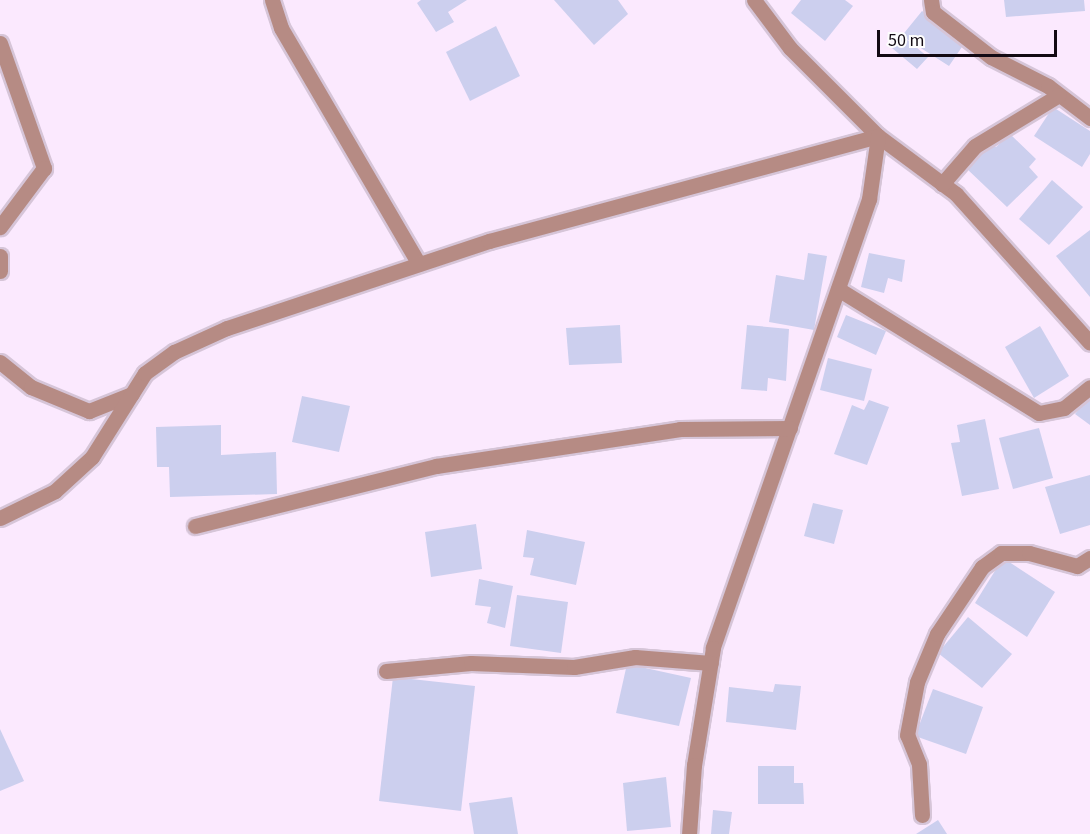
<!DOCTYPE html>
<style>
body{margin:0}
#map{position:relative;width:1090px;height:834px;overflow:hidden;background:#fbe9fe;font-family:"Source Sans 3",sans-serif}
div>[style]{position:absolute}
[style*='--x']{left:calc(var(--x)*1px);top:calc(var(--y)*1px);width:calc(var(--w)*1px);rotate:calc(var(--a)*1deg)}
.building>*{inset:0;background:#cccfee}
.roads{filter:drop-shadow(2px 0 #d6c5d8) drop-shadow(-2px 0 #d6c5d8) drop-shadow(0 2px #d6c5d8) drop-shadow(0 -2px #d6c5d8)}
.minor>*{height:15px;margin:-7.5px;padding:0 7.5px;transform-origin:7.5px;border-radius:7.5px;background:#b68b84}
span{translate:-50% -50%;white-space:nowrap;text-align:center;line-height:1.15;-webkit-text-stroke:4.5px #fdfdfd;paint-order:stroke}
.scale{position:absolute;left:877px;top:30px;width:180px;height:27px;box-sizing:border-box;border:3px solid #120a13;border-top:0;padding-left:8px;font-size:18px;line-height:21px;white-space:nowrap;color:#120a13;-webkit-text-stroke:4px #fdfdfd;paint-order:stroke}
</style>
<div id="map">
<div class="building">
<i style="clip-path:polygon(421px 0,467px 0,448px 12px,454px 22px,436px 32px,417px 3px)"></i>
<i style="clip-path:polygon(554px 0,618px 0,628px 14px,594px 45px)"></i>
<i style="clip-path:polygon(801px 0,845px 0,853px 6px,825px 41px,791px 13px)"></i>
<i style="clip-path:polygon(1004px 0,1084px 0,1085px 11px,1006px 17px)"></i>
<i style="clip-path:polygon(922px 11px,966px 41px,949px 66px,905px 38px,928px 57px,917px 69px,892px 48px)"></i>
<i style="clip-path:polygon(496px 26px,520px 76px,470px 101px,446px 52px)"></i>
<i style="clip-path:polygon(1053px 107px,1090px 131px,1090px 154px,1082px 167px,1034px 136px)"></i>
<i style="clip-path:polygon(1010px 134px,1036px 159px,1029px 167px,1038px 177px,1007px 207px,966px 168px,991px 142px,996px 147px)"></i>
<i style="clip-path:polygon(1052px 180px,1083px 207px,1049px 245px,1019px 219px)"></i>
<i style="clip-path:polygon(1090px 230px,1090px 297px,1056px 256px)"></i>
<i style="clip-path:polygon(808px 253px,827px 256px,814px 330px,769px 322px,776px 275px,804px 280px)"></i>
<i style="clip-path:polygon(869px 253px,905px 260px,902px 282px,888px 278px,884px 293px,861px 287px)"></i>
<i style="clip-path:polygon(846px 315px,886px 331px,876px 355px,837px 337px)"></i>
<i style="clip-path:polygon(620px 325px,622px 363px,569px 365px,566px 328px)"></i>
<i style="clip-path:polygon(747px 325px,789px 329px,786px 381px,768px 378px,767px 391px,741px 389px)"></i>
<i style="clip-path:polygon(1040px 326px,1069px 376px,1034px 398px,1005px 347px)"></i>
<i style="clip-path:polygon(828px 358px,872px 369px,864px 401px,820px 390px)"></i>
<i style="clip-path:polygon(1090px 394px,1090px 425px,1075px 414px)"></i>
<i style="clip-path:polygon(302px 396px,350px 406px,339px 452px,292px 442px)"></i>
<i style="clip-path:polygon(869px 400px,889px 407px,867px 465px,834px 454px,852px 405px,864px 410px)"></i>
<i style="clip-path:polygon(985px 419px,999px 489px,962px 496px,951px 443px,960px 442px,957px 425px)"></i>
<i style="clip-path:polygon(221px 425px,221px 455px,276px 452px,277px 494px,170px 497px,169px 467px,157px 467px,156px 427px)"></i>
<i style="clip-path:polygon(1039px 428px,1053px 478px,1013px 489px,999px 438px)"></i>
<i style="clip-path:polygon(1090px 475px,1090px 525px,1060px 534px,1045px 487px)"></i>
<i style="clip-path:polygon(813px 503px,843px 510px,834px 544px,804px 536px)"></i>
<i style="clip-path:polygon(476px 524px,482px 569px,431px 577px,425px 532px)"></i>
<i style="clip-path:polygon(527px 530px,585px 542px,576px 585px,530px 575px,534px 558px,523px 557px)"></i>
<i style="clip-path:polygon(1003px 558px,1055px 592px,1027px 637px,975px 603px)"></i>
<i style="clip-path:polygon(479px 579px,513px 586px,505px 628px,487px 623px,491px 607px,475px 605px)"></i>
<i style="clip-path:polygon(517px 595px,568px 602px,561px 653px,510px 646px)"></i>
<i style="clip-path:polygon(968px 617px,1012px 654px,982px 688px,938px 653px)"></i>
<i style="clip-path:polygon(627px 664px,691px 678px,679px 726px,616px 713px)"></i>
<i style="clip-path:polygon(393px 677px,475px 686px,461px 811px,379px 801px)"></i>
<i style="clip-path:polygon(775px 684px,801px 686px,796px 730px,726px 722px,729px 687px,773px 692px)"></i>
<i style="clip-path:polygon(933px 689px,983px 707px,966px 754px,915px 736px)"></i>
<i style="clip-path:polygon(0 729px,24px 781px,0 791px)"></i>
<i style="clip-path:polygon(758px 766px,794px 766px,794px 783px,803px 783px,804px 804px,758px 804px)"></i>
<i style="clip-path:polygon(666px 777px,671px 827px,627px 831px,623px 783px)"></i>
<i style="clip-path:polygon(512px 797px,518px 834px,474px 834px,469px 803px)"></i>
<i style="clip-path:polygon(713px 810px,732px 812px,729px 834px,711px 834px)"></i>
<i style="clip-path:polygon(938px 820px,947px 834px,916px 834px)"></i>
</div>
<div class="roads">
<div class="minor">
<i style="--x:272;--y:0;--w:29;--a:72"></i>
<i style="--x:281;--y:28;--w:273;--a:59.7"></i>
<i style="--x:754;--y:0;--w:60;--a:53.1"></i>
<i style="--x:790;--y:48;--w:124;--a:45"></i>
<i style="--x:878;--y:136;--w:97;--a:36.6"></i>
<i style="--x:956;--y:194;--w:200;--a:48"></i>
<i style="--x:931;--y:0;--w:12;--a:81"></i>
<i style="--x:933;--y:12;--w:73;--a:37.8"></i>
<i style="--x:991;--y:57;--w:64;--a:27"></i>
<i style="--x:1048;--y:86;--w:53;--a:37.3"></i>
<i style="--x:0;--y:43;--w:133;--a:70.6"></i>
<i style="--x:44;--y:168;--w:74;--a:126.7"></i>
<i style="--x:942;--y:184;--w:50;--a:-49"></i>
<i style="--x:975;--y:146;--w:98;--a:-31.3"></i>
<i style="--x:0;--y:256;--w:15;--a:90"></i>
<i style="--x:838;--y:289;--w:236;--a:31.7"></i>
<i style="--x:1039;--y:413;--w:25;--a:-11"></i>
<i style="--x:1064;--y:408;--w:33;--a:-39"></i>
<i style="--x:0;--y:362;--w:40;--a:39"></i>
<i style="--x:31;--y:387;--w:63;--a:22.5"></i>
<i style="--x:89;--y:411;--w:46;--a:-21.6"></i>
<i style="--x:0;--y:518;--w:61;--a:-26.1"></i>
<i style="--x:55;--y:491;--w:50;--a:-42.6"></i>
<i style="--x:92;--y:457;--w:99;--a:-57.8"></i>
<i style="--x:145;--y:373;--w:36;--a:-36"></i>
<i style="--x:174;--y:352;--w:58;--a:-24.4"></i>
<i style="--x:227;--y:328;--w:276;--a:-18.4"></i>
<i style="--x:489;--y:241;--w:403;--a:-15.1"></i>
<i style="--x:878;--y:136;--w:64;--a:98.1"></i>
<i style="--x:869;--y:199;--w:475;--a:109.2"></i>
<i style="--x:713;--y:648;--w:119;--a:99.2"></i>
<i style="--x:694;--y:765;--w:69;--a:94.1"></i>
<i style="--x:195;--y:526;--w:248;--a:-14"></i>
<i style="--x:436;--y:466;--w:247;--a:-8.6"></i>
<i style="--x:680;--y:429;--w:110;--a:-0.5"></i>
<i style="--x:386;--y:671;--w:85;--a:-5.4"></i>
<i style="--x:471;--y:663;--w:103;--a:2.2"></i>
<i style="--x:574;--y:667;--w:62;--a:-9.3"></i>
<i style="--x:635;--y:657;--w:76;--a:4.5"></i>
<i style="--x:922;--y:815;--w:51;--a:-93.4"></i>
<i style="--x:919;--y:764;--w:31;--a:-112"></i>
<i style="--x:907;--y:735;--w:54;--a:-79.3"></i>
<i style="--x:917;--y:682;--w:52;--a:-67.4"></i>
<i style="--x:937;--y:634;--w:81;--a:-56.1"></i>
<i style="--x:982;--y:567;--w:24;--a:-36"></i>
<i style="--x:1001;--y:553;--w:28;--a:0"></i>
<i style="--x:1029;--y:553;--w:50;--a:15.2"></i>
<i style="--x:1077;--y:566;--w:15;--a:-32"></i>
</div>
</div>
<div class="scale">50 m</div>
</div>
